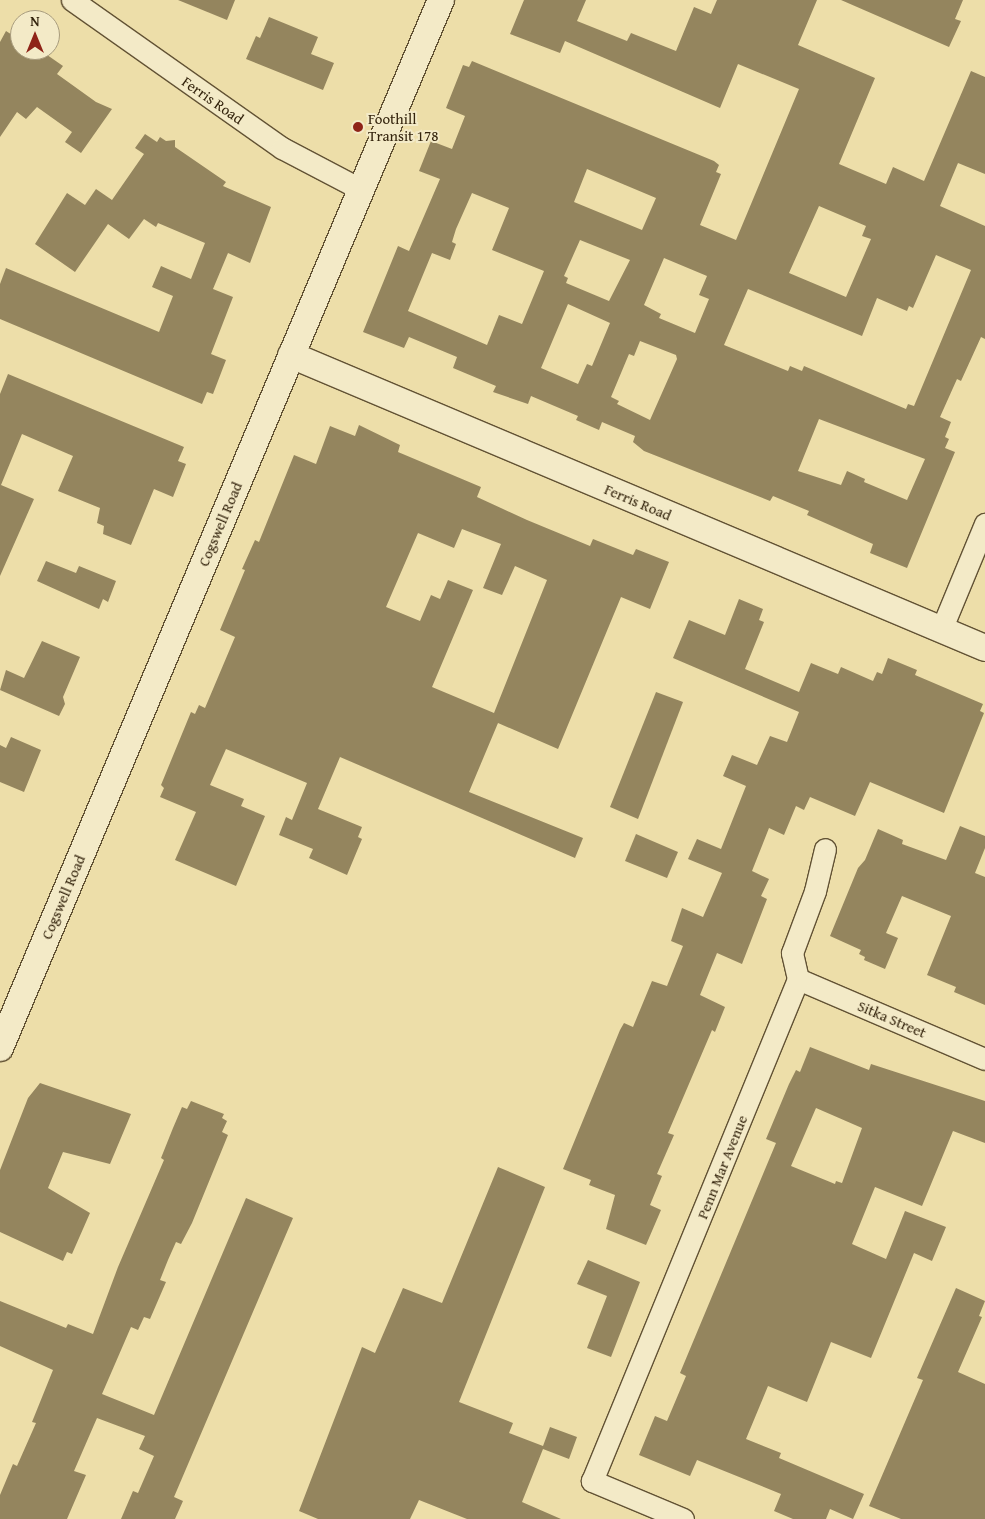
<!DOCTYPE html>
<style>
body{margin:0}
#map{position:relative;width:985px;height:1519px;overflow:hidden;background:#eddea9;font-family:"Gentium Book Plus",serif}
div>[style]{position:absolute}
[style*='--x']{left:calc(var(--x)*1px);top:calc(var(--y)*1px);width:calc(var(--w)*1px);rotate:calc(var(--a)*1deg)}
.building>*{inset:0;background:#94855e}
.roads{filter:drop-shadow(1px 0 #625234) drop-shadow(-1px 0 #625234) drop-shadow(0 1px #625234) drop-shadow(0 -1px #625234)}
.minor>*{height:21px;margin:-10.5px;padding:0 10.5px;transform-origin:10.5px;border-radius:10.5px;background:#f3eac7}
.tertiary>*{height:26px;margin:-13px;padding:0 13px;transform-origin:13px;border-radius:13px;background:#f3eac7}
.dots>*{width:14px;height:14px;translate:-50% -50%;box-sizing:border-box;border:2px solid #f3eac7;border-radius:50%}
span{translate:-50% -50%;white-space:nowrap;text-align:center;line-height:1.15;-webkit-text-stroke:4px #f3eac7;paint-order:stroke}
.street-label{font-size:15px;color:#34240d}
.poi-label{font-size:15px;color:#34240d}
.left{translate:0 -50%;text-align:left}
.north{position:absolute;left:10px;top:10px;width:50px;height:50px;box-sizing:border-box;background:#f3eac7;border:1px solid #a79b7d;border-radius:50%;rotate:0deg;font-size:14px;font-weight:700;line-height:20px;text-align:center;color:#34240d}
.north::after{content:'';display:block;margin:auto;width:18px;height:22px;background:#8f2418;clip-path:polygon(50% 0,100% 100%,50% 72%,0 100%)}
</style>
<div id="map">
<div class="building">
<i style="clip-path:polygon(178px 0,235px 0,227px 20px)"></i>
<i style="clip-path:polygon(evenodd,524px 0,586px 0,577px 21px,627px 41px,631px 33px,676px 51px,694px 7px,711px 14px,717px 0,817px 0,798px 45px,875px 78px,839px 164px,886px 184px,893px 167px,924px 181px,971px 71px,985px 77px,985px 174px,958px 163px,940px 206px,985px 226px,985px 339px,981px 337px,961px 381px,957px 379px,940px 417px,951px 422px,945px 437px,949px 439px,945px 448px,955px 452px,907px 568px,870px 553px,873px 544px,807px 515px,809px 511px,773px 496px,770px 501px,644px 451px,633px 442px,635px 436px,602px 422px,599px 430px,576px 420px,578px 416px,531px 396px,528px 404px,493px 392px,496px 386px,453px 368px,457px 357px,409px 337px,404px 348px,363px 332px,398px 246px,409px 251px,440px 179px,419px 171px,431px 141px,452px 149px,465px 116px,446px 108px,463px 65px,469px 67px,472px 61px,714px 161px,719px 165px,716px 172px,721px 174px,700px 225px,736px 240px,799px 89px,738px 64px,720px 108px,565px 41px,560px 53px,510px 34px,524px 0,587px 169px,656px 198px,642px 230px,574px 202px,587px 169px,524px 0,472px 193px,509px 208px,492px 250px,544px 271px,522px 324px,499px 315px,487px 345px,408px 311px,432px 253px,450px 260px,456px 244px,452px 242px,456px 229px,472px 193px,524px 0,819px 206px,866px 226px,862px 236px,871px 239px,846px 297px,789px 273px,819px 206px,524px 0,580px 240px,630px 260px,609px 301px,566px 283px,568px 278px,564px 276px,580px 240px,524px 0,936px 255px,971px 270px,914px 406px,908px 404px,906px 409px,804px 366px,802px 371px,790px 366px,788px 371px,724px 345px,748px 289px,862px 336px,877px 298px,907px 311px,909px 306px,913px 308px,936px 255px,524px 0,664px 258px,707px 276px,699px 295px,709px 299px,695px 333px,659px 318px,661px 314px,644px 305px,664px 258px,524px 0,568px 304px,610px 323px,592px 366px,587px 364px,578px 384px,541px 368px,568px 304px,524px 0,640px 341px,676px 355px,677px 359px,650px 420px,617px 404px,619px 401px,611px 397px,629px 354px,634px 356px,640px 341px,524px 0,819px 419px,925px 459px,907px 500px,864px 482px,865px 479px,847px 471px,841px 485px,798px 471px,819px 419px)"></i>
<i style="clip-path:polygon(841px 0,963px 0,955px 19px,961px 21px,949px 47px)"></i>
<i style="clip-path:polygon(269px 17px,318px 37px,311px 54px,334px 63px,323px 90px,246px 59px,256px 36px,260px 38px)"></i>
<i style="clip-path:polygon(6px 31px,20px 40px,20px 50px,40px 50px,63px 66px,57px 74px,96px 102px,112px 109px,81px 153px,65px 142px,72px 132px,37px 107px,26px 119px,17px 112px,0 137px,0 42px)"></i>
<i style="clip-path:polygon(145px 134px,157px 142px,160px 137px,166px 141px,175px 140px,175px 147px,226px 182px,223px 186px,271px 207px,250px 263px,228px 253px,213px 289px,233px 297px,211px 354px,226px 360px,213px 394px,207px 392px,202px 404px,0 319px,0 284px,6px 268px,159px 332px,173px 296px,152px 287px,161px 266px,191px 279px,205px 243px,158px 223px,156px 227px,144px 219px,129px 239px,108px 224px,75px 272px,35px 244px,67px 193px,85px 205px,96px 189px,112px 200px,144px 154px,135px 148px)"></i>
<i style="clip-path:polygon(8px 374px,184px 447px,178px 461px,186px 464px,173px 497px,154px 489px,131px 545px,103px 534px,104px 526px,97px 523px,100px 508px,58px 491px,73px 456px,22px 434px,1px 485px,34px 499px,0 576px,0 394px)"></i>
<i style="clip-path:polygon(evenodd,359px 425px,400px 445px,398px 452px,481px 487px,477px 497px,527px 520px,590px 546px,593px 539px,633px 555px,636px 549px,669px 562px,650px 609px,621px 597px,558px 749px,498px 723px,469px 792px,583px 838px,575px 858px,340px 757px,318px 809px,362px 827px,358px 837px,362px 839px,347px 875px,309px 858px,313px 849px,279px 835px,286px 817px,292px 820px,307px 783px,226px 749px,210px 785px,244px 799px,241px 806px,265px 816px,236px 886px,175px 860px,196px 812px,160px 797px,164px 788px,161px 785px,191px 712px,195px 714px,199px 705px,205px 708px,235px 637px,220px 630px,245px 570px,242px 569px,255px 540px,259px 542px,294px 455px,316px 464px,330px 426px,355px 436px,359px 425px,462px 529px,501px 544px,483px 588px,502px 595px,515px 566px,547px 580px,494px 713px,432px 687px,473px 590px,448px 580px,440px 599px,431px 595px,420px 621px,386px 607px,418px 533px,454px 548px,462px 529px)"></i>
<i style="clip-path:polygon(46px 561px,76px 573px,79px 566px,116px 581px,108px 602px,103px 599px,99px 609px,37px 581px)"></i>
<i style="clip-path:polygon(739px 599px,763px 609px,759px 620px,764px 622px,745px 669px,799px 692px,811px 663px,838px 674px,841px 667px,873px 681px,877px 672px,882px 674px,888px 658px,917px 670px,915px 675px,983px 704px,980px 711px,984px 713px,944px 813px,870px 782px,855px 816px,810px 797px,804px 810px,796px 806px,784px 835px,769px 828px,752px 871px,769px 879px,761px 896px,767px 899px,742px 964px,717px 953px,700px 995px,725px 1007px,715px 1032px,712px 1030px,668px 1133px,674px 1135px,657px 1174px,662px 1176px,650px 1205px,661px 1210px,646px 1245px,606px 1229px,615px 1195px,589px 1185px,591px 1180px,563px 1169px,620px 1030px,624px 1023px,633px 1027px,652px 981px,667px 986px,683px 946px,671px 941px,682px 908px,703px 917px,722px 873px,688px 859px,697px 839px,721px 849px,746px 786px,723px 776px,732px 755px,757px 765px,770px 736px,787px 742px,799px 712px,673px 658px,689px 620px,725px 635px)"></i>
<i style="clip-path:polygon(42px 641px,80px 657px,63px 697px,65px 704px,59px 716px,0 690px,6px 670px,24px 678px)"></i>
<i style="clip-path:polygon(656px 692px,683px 702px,638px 819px,610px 807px)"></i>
<i style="clip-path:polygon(11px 737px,41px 750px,24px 792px,0 782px,0 745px,6px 748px)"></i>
<i style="clip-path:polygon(960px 826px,985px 836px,985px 848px,975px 873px,985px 877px,985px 1005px,954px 992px,956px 987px,927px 975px,951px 916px,902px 896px,886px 933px,898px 938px,885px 969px,864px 960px,865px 957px,859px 954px,861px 950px,830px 936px,858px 868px,865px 860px,878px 829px,903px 840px,902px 844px,946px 860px)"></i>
<i style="clip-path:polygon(636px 834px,678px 852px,667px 878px,625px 861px)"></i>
<i style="clip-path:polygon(evenodd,810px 1047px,869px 1070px,871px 1064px,985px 1101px,985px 1143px,953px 1131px,922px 1206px,875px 1187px,852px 1244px,886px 1259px,905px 1211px,946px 1227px,932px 1261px,914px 1253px,871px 1358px,831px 1342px,807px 1402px,768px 1386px,746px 1439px,781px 1453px,779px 1458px,864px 1494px,853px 1519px,830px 1509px,826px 1519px,793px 1519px,774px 1511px,781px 1494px,697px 1460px,690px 1476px,639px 1455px,655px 1416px,667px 1421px,686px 1376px,680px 1373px,776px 1143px,766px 1139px,789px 1084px,796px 1070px,800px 1072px,810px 1047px,816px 1108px,862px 1128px,842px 1183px,836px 1181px,835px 1184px,791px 1166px,816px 1108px)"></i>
<i style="clip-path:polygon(40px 1083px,131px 1114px,110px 1164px,63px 1152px,48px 1188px,90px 1213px,72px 1254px,67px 1252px,63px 1261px,0 1232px,0 1170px,28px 1098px)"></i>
<i style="clip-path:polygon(191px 1101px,224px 1114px,222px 1118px,227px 1121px,222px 1132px,228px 1135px,192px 1223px,181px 1244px,176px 1242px,168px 1260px,160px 1280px,166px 1282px,150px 1319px,144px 1317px,138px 1330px,131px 1327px,102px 1394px,154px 1415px,246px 1198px,293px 1218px,174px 1497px,183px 1501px,175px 1519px,121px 1519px,133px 1491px,138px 1493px,154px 1456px,139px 1449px,145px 1436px,97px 1418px,74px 1471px,86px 1475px,67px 1519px,0 1519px,0 1495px,13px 1464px,17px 1466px,36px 1423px,32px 1422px,53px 1370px,0 1346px,0 1301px,66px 1328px,68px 1324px,93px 1334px,118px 1267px,164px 1160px,161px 1158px,173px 1128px,182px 1107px,187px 1109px)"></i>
<i style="clip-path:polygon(498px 1167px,545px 1187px,459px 1402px,513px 1423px,509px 1433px,543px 1446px,550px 1427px,577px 1437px,569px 1459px,543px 1449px,522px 1502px,561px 1519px,467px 1519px,419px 1500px,410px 1519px,318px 1519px,299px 1511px,362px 1347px,375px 1353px,403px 1288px,442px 1303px)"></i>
<i style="clip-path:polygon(588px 1260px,640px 1282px,611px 1357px,587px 1348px,607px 1296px,577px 1284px)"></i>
<i style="clip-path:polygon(956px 1288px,985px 1301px,979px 1316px,982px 1317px,958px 1372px,985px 1384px,985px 1519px,901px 1519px,869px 1506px,923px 1380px,917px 1378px)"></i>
</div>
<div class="roads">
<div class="minor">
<i style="--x:72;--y:0;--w:257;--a:35.2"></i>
<i style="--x:282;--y:148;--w:88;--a:27.7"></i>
<i style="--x:941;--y:630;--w:115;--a:-67.5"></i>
<i style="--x:798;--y:979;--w:203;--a:23.2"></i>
<i style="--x:683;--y:1519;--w:99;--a:-157.3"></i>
<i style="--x:592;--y:1481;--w:543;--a:-67.69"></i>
<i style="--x:798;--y:979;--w:27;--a:-103"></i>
<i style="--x:792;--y:953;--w:66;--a:-69.6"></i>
<i style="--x:815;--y:891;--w:43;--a:-76.6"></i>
</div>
<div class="tertiary">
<i style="--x:291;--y:355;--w:753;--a:22.89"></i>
<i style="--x:0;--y:1048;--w:1137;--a:-67.18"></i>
</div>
</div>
<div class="dots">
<i style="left:358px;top:127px;background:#8f2418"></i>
</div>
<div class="street-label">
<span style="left:213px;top:100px;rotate:35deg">Ferris Road</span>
<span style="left:638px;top:502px;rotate:23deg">Ferris Road</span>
<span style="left:220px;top:524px;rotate:-67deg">Cogswell Road</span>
<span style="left:63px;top:897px;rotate:-67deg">Cogswell Road</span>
<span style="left:892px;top:1019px;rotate:23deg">Sitka Street</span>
<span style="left:722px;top:1167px;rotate:-68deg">Penn Mar Avenue</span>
</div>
<div class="poi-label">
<span class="left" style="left:368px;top:127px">Foothill<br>Transit 178</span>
</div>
<div class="north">N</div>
</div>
